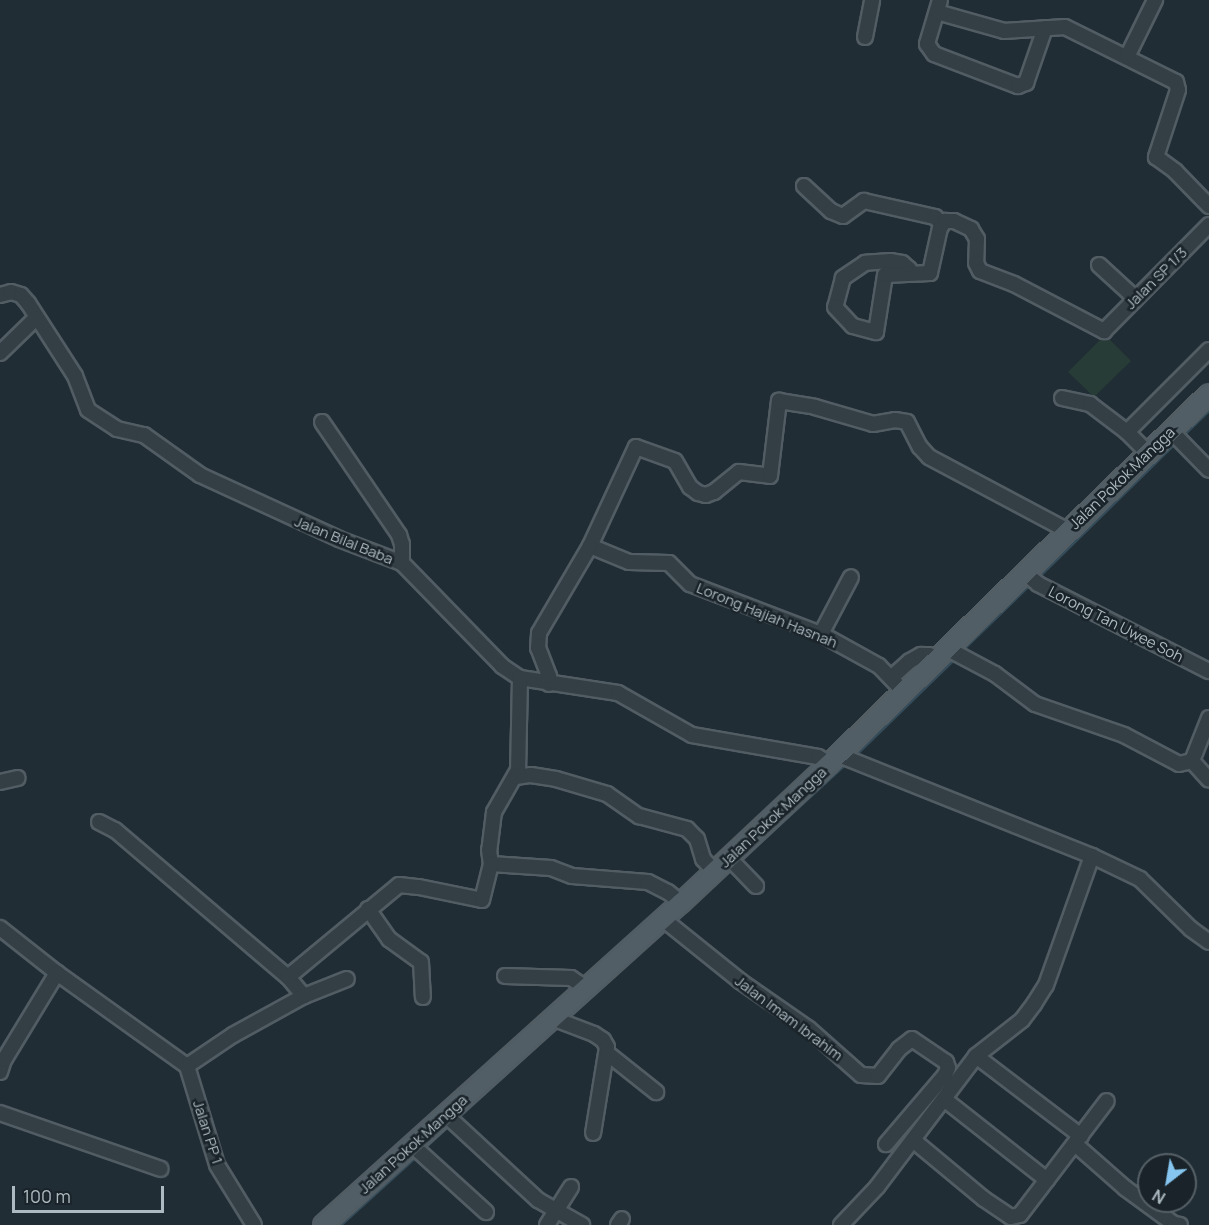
<!DOCTYPE html>
<style>
body{margin:0}
#map{position:relative;width:1209px;height:1225px;overflow:hidden;background:#202d34;font-family:Manrope,sans-serif}
div>[style]{position:absolute}
[style*='--x']{left:calc(var(--x)*1px);top:calc(var(--y)*1px);width:calc(var(--w)*1px);rotate:calc(var(--a)*1deg)}
.green>*{inset:0;background:#283c37}
.stream>*{height:3px;margin:-1.5px;padding:0 1.5px;transform-origin:1.5px;border-radius:1.5px;background:#354c5a}
.roads{filter:drop-shadow(2px 0 #515c63) drop-shadow(-2px 0 #515c63) drop-shadow(0 2px #515c63) drop-shadow(0 -2px #515c63)}
.minor>*{height:14px;margin:-7px;padding:0 7px;transform-origin:7px;border-radius:7px;background:#343e45}
.major>*{height:18px;margin:-9px;padding:0 9px;transform-origin:9px;border-radius:9px;background:#515e65}
span{translate:-50% -50%;white-space:nowrap;text-align:center;line-height:1.15;-webkit-text-stroke:5px #192329;paint-order:stroke}
.street-label{font-size:15px;color:#aebac2}
.north{position:absolute;left:1137px;top:1153px;width:60px;height:60px;box-sizing:border-box;background:#192329;border:2px solid #555f66;border-radius:50%;rotate:211deg;font-size:16px;font-weight:700;line-height:24px;text-align:center;color:#aebac2}
.north::after{content:'';display:block;margin:auto;width:21px;height:27px;background:#85c5ef;clip-path:polygon(50% 0,100% 100%,50% 72%,0 100%)}
.scale{position:absolute;left:12px;top:1186px;width:152px;height:27px;box-sizing:border-box;border:3px solid #aebac2;border-top:0;padding-left:8px;font-size:18px;line-height:21px;white-space:nowrap;color:#aebac2;-webkit-text-stroke:4px #192329;paint-order:stroke}
</style>
<div id="map">
<div class="green">
<i style="clip-path:polygon(1105px 335px,1131px 361px,1094px 397px,1068px 372px)"></i>
</div>
<div class="stream">
<i style="--x:1182;--y:436;--w:37;--a:-44"></i>
<i style="--x:1038;--y:577;--w:194;--a:-44.4"></i>
<i style="--x:960;--y:652;--w:99;--a:-44.2"></i>
<i style="--x:853;--y:757;--w:144;--a:-44.2"></i>
<i style="--x:738;--y:862;--w:147;--a:-42.5"></i>
<i style="--x:714;--y:885;--w:26;--a:-43"></i>
<i style="--x:567;--y:1018;--w:98;--a:-42.1"></i>
<i style="--x:456;--y:1119;--w:141;--a:-42.4"></i>
<i style="--x:423;--y:1149;--w:35;--a:-43"></i>
<i style="--x:340;--y:1225;--w:103;--a:-42.2"></i>
</div>
<div class="roads">
<div class="minor">
<i style="--x:940;--y:0;--w:46;--a:106.5"></i>
<i style="--x:927;--y:44;--w:12;--a:55"></i>
<i style="--x:934;--y:54;--w:90;--a:20.9"></i>
<i style="--x:1018;--y:86;--w:9;--a:-21"></i>
<i style="--x:1026;--y:83;--w:58;--a:-70.9"></i>
<i style="--x:937;--y:12;--w:70;--a:15.8"></i>
<i style="--x:1004;--y:31;--w:61;--a:-3.8"></i>
<i style="--x:1065;--y:27;--w:124;--a:26.4"></i>
<i style="--x:1176;--y:82;--w:8;--a:76"></i>
<i style="--x:1178;--y:90;--w:71;--a:108.2"></i>
<i style="--x:1156;--y:157;--w:24;--a:36"></i>
<i style="--x:1175;--y:171;--w:49;--a:45.8"></i>
<i style="--x:865;--y:37;--w:38;--a:-79"></i>
<i style="--x:1127;--y:57;--w:64;--a:-63.8"></i>
<i style="--x:804;--y:186;--w:37;--a:43"></i>
<i style="--x:831;--y:211;--w:13;--a:23"></i>
<i style="--x:843;--y:216;--w:26;--a:-36"></i>
<i style="--x:864;--y:201;--w:73;--a:12.7"></i>
<i style="--x:935;--y:217;--w:10;--a:45"></i>
<i style="--x:1099;--y:265;--w:49;--a:42.5"></i>
<i style="--x:909;--y:273;--w:4;--a:-90"></i>
<i style="--x:909;--y:269;--w:9;--a:-139"></i>
<i style="--x:902;--y:263;--w:11;--a:-170"></i>
<i style="--x:891;--y:261;--w:26;--a:176"></i>
<i style="--x:865;--y:263;--w:27;--a:146"></i>
<i style="--x:843;--y:278;--w:30;--a:105"></i>
<i style="--x:835;--y:307;--w:26;--a:47"></i>
<i style="--x:853;--y:326;--w:24;--a:15"></i>
<i style="--x:876;--y:332;--w:58;--a:-81"></i>
<i style="--x:885;--y:275;--w:45;--a:-2.5"></i>
<i style="--x:930;--y:273;--w:46;--a:-77.5"></i>
<i style="--x:940;--y:228;--w:9;--a:-54"></i>
<i style="--x:945;--y:221;--w:9;--a:0"></i>
<i style="--x:954;--y:221;--w:19;--a:25"></i>
<i style="--x:971;--y:229;--w:12;--a:59"></i>
<i style="--x:977;--y:239;--w:24;--a:92"></i>
<i style="--x:976;--y:263;--w:9;--a:63"></i>
<i style="--x:980;--y:271;--w:36;--a:21"></i>
<i style="--x:1014;--y:284;--w:102;--a:27.6"></i>
<i style="--x:1104;--y:331;--w:149;--a:-45.3"></i>
<i style="--x:0;--y:295;--w:11;--a:-15"></i>
<i style="--x:11;--y:292;--w:10;--a:17"></i>
<i style="--x:21;--y:295;--w:11;--a:49"></i>
<i style="--x:28;--y:303;--w:87;--a:57.2"></i>
<i style="--x:75;--y:376;--w:36;--a:69"></i>
<i style="--x:88;--y:410;--w:35;--a:33"></i>
<i style="--x:117;--y:429;--w:28;--a:13"></i>
<i style="--x:144;--y:435;--w:69;--a:35.5"></i>
<i style="--x:200;--y:475;--w:153;--a:24.7"></i>
<i style="--x:339;--y:539;--w:67;--a:20.9"></i>
<i style="--x:402;--y:563;--w:144;--a:45.8"></i>
<i style="--x:502;--y:666;--w:22;--a:34"></i>
<i style="--x:520;--y:678;--w:99;--a:8.7"></i>
<i style="--x:618;--y:693;--w:85;--a:29.6"></i>
<i style="--x:692;--y:735;--w:128;--a:9.9"></i>
<i style="--x:818;--y:757;--w:13;--a:32"></i>
<i style="--x:0;--y:353;--w:50;--a:-44.2"></i>
<i style="--x:1062;--y:398;--w:29;--a:12"></i>
<i style="--x:1090;--y:404;--w:46;--a:37.1"></i>
<i style="--x:1127;--y:432;--w:30;--a:45"></i>
<i style="--x:322;--y:422;--w:137;--a:55.7"></i>
<i style="--x:399;--y:535;--w:9;--a:72"></i>
<i style="--x:402;--y:544;--w:19;--a:90"></i>
<i style="--x:1171;--y:431;--w:54;--a:45.7"></i>
<i style="--x:1127;--y:432;--w:116;--a:-45"></i>
<i style="--x:590;--y:546;--w:42;--a:22.3"></i>
<i style="--x:629;--y:562;--w:40;--a:1.4"></i>
<i style="--x:669;--y:563;--w:30;--a:45"></i>
<i style="--x:690;--y:584;--w:140;--a:20.9"></i>
<i style="--x:821;--y:634;--w:66;--a:28.9"></i>
<i style="--x:879;--y:666;--w:36;--a:46"></i>
<i style="--x:1025;--y:573;--w:17;--a:40"></i>
<i style="--x:1038;--y:584;--w:192;--a:27"></i>
<i style="--x:821;--y:634;--w:64;--a:-62.2"></i>
<i style="--x:948;--y:649;--w:53;--a:28"></i>
<i style="--x:995;--y:674;--w:50;--a:36.9"></i>
<i style="--x:1035;--y:704;--w:94;--a:19.2"></i>
<i style="--x:1124;--y:735;--w:62;--a:27.8"></i>
<i style="--x:1179;--y:764;--w:13;--a:-13"></i>
<i style="--x:892;--y:677;--w:24;--a:-42"></i>
<i style="--x:910;--y:661;--w:13;--a:-29"></i>
<i style="--x:921;--y:655;--w:8;--a:0"></i>
<i style="--x:929;--y:655;--w:10;--a:24"></i>
<i style="--x:520;--y:678;--w:92;--a:91.2"></i>
<i style="--x:518;--y:770;--w:48;--a:119.7"></i>
<i style="--x:494;--y:812;--w:38;--a:97"></i>
<i style="--x:489;--y:850;--w:14;--a:82"></i>
<i style="--x:491;--y:864;--w:60;--a:3.8"></i>
<i style="--x:551;--y:868;--w:22;--a:21"></i>
<i style="--x:572;--y:876;--w:76;--a:4.5"></i>
<i style="--x:648;--y:882;--w:22;--a:27"></i>
<i style="--x:668;--y:892;--w:17;--a:40"></i>
<i style="--x:549;--y:684;--w:8;--a:-90"></i>
<i style="--x:549;--y:676;--w:30;--a:-111"></i>
<i style="--x:538;--y:648;--w:15;--a:-86"></i>
<i style="--x:539;--y:633;--w:101;--a:-59.6"></i>
<i style="--x:590;--y:546;--w:109;--a:-65.1"></i>
<i style="--x:636;--y:447;--w:41;--a:19.7"></i>
<i style="--x:675;--y:461;--w:30;--a:60"></i>
<i style="--x:690;--y:487;--w:10;--a:37"></i>
<i style="--x:698;--y:493;--w:8;--a:14"></i>
<i style="--x:706;--y:495;--w:9;--a:-21"></i>
<i style="--x:714;--y:492;--w:32;--a:-39"></i>
<i style="--x:739;--y:472;--w:31;--a:7"></i>
<i style="--x:770;--y:476;--w:76;--a:-83.2"></i>
<i style="--x:779;--y:401;--w:36;--a:9"></i>
<i style="--x:815;--y:407;--w:60;--a:16.3"></i>
<i style="--x:873;--y:424;--w:22;--a:-10"></i>
<i style="--x:895;--y:420;--w:12;--a:9"></i>
<i style="--x:907;--y:422;--w:28;--a:63"></i>
<i style="--x:920;--y:447;--w:13;--a:48"></i>
<i style="--x:929;--y:457;--w:157;--a:28"></i>
<i style="--x:1209;--y:718;--w:46;--a:111.6"></i>
<i style="--x:1192;--y:761;--w:25;--a:48"></i>
<i style="--x:839;--y:755;--w:272;--a:21.8"></i>
<i style="--x:1092;--y:856;--w:53;--a:25.6"></i>
<i style="--x:1140;--y:879;--w:71;--a:44.4"></i>
<i style="--x:1191;--y:929;--w:22;--a:36"></i>
<i style="--x:516;--y:777;--w:15;--a:-8"></i>
<i style="--x:531;--y:775;--w:25;--a:9"></i>
<i style="--x:556;--y:779;--w:53;--a:16.4"></i>
<i style="--x:607;--y:794;--w:39;--a:35"></i>
<i style="--x:639;--y:816;--w:50;--a:15.2"></i>
<i style="--x:687;--y:829;--w:14;--a:45"></i>
<i style="--x:697;--y:839;--w:21;--a:73"></i>
<i style="--x:703;--y:859;--w:16;--a:47"></i>
<i style="--x:0;--y:782;--w:18;--a:-13"></i>
<i style="--x:99;--y:822;--w:18;--a:27"></i>
<i style="--x:115;--y:830;--w:227;--a:40.4"></i>
<i style="--x:288;--y:977;--w:25;--a:50"></i>
<i style="--x:729;--y:858;--w:39;--a:46"></i>
<i style="--x:368;--y:909;--w:37;--a:55"></i>
<i style="--x:389;--y:939;--w:39;--a:36"></i>
<i style="--x:421;--y:962;--w:35;--a:87"></i>
<i style="--x:663;--y:919;--w:99;--a:38.8"></i>
<i style="--x:740;--y:981;--w:84;--a:34.8"></i>
<i style="--x:809;--y:1029;--w:69;--a:41.5"></i>
<i style="--x:861;--y:1075;--w:17;--a:3"></i>
<i style="--x:878;--y:1076;--w:34;--a:-52"></i>
<i style="--x:899;--y:1049;--w:16;--a:-38"></i>
<i style="--x:912;--y:1039;--w:41;--a:34.1"></i>
<i style="--x:946;--y:1062;--w:6;--a:72"></i>
<i style="--x:948;--y:1068;--w:8;--a:113"></i>
<i style="--x:945;--y:1075;--w:91;--a:130.5"></i>
<i style="--x:0;--y:928;--w:73;--a:38.3"></i>
<i style="--x:57;--y:973;--w:160;--a:35.6"></i>
<i style="--x:505;--y:976;--w:66;--a:1.7"></i>
<i style="--x:571;--y:978;--w:18;--a:34"></i>
<i style="--x:288;--y:977;--w:144;--a:-39.7"></i>
<i style="--x:399;--y:885;--w:20;--a:6"></i>
<i style="--x:419;--y:887;--w:64;--a:11.7"></i>
<i style="--x:482;--y:900;--w:37;--a:-76"></i>
<i style="--x:552;--y:1018;--w:45;--a:20.9"></i>
<i style="--x:594;--y:1034;--w:11;--a:34"></i>
<i style="--x:603;--y:1040;--w:8;--a:60"></i>
<i style="--x:607;--y:1047;--w:87;--a:99.2"></i>
<i style="--x:607;--y:1053;--w:63;--a:38.5"></i>
<i style="--x:976;--y:1056;--w:132;--a:37.3"></i>
<i style="--x:187;--y:1066;--w:55;--a:-34"></i>
<i style="--x:233;--y:1035;--w:81;--a:-28.8"></i>
<i style="--x:304;--y:996;--w:46;--a:-21.6"></i>
<i style="--x:187;--y:1066;--w:103;--a:73.1"></i>
<i style="--x:217;--y:1165;--w:70;--a:58.3"></i>
<i style="--x:0;--y:1072;--w:13;--a:-72"></i>
<i style="--x:4;--y:1060;--w:102;--a:-58.7"></i>
<i style="--x:944;--y:1099;--w:131;--a:38.2"></i>
<i style="--x:0;--y:1113;--w:170;--a:19.2"></i>
<i style="--x:446;--y:1115;--w:125;--a:42.7"></i>
<i style="--x:538;--y:1200;--w:51;--a:29.6"></i>
<i style="--x:913;--y:1140;--w:92;--a:39.7"></i>
<i style="--x:984;--y:1199;--w:32;--a:34"></i>
<i style="--x:1011;--y:1217;--w:9;--a:-13"></i>
<i style="--x:1020;--y:1215;--w:143;--a:-52.7"></i>
<i style="--x:1075;--y:1144;--w:67;--a:41.3"></i>
<i style="--x:1125;--y:1188;--w:61;--a:36.3"></i>
<i style="--x:1174;--y:1224;--w:6;--a:9"></i>
<i style="--x:412;--y:1145;--w:100;--a:42.2"></i>
<i style="--x:547;--y:1225;--w:45;--a:-57.7"></i>
<i style="--x:618;--y:1225;--w:7;--a:-56"></i>
<i style="--x:841;--y:1225;--w:52;--a:-46.5"></i>
<i style="--x:877;--y:1187;--w:164;--a:-52.9"></i>
<i style="--x:976;--y:1056;--w:58;--a:-38"></i>
<i style="--x:1022;--y:1020;--w:20;--a:-53"></i>
<i style="--x:1034;--y:1004;--w:22;--a:-58"></i>
<i style="--x:1046;--y:985;--w:137;--a:-70.4"></i>
</div>
<div class="major">
<i style="--x:323;--y:1225;--w:482;--a:-42"></i>
<i style="--x:681;--y:903;--w:203;--a:-43.2"></i>
<i style="--x:829;--y:764;--w:530;--a:-44.24"></i>
</div>
</div>
<div class="street-label">
<span style="left:1156px;top:278px;rotate:-45deg">Jalan SP 1/3</span>
<span style="left:1122px;top:478px;rotate:-44deg">Jalan Pokok Mangga</span>
<span style="left:344px;top:540px;rotate:22deg">Jalan Bilal Baba</span>
<span style="left:767px;top:615px;rotate:22deg">Lorong Hajiah Hasnah</span>
<span style="left:1116px;top:624px;rotate:27deg">Lorong Tan Uwee Soh</span>
<span style="left:773px;top:817px;rotate:-43deg">Jalan Pokok Mangga</span>
<span style="left:789px;top:1018px;rotate:37deg">Jalan Imam Ibrahim</span>
<span style="left:208px;top:1132px;rotate:72deg">Jalan PP 1</span>
<span style="left:413px;top:1144px;rotate:-42deg">Jalan Pokok Mangga</span>
</div>
<div class="north">N</div>
<div class="scale">100 m</div>
</div>
